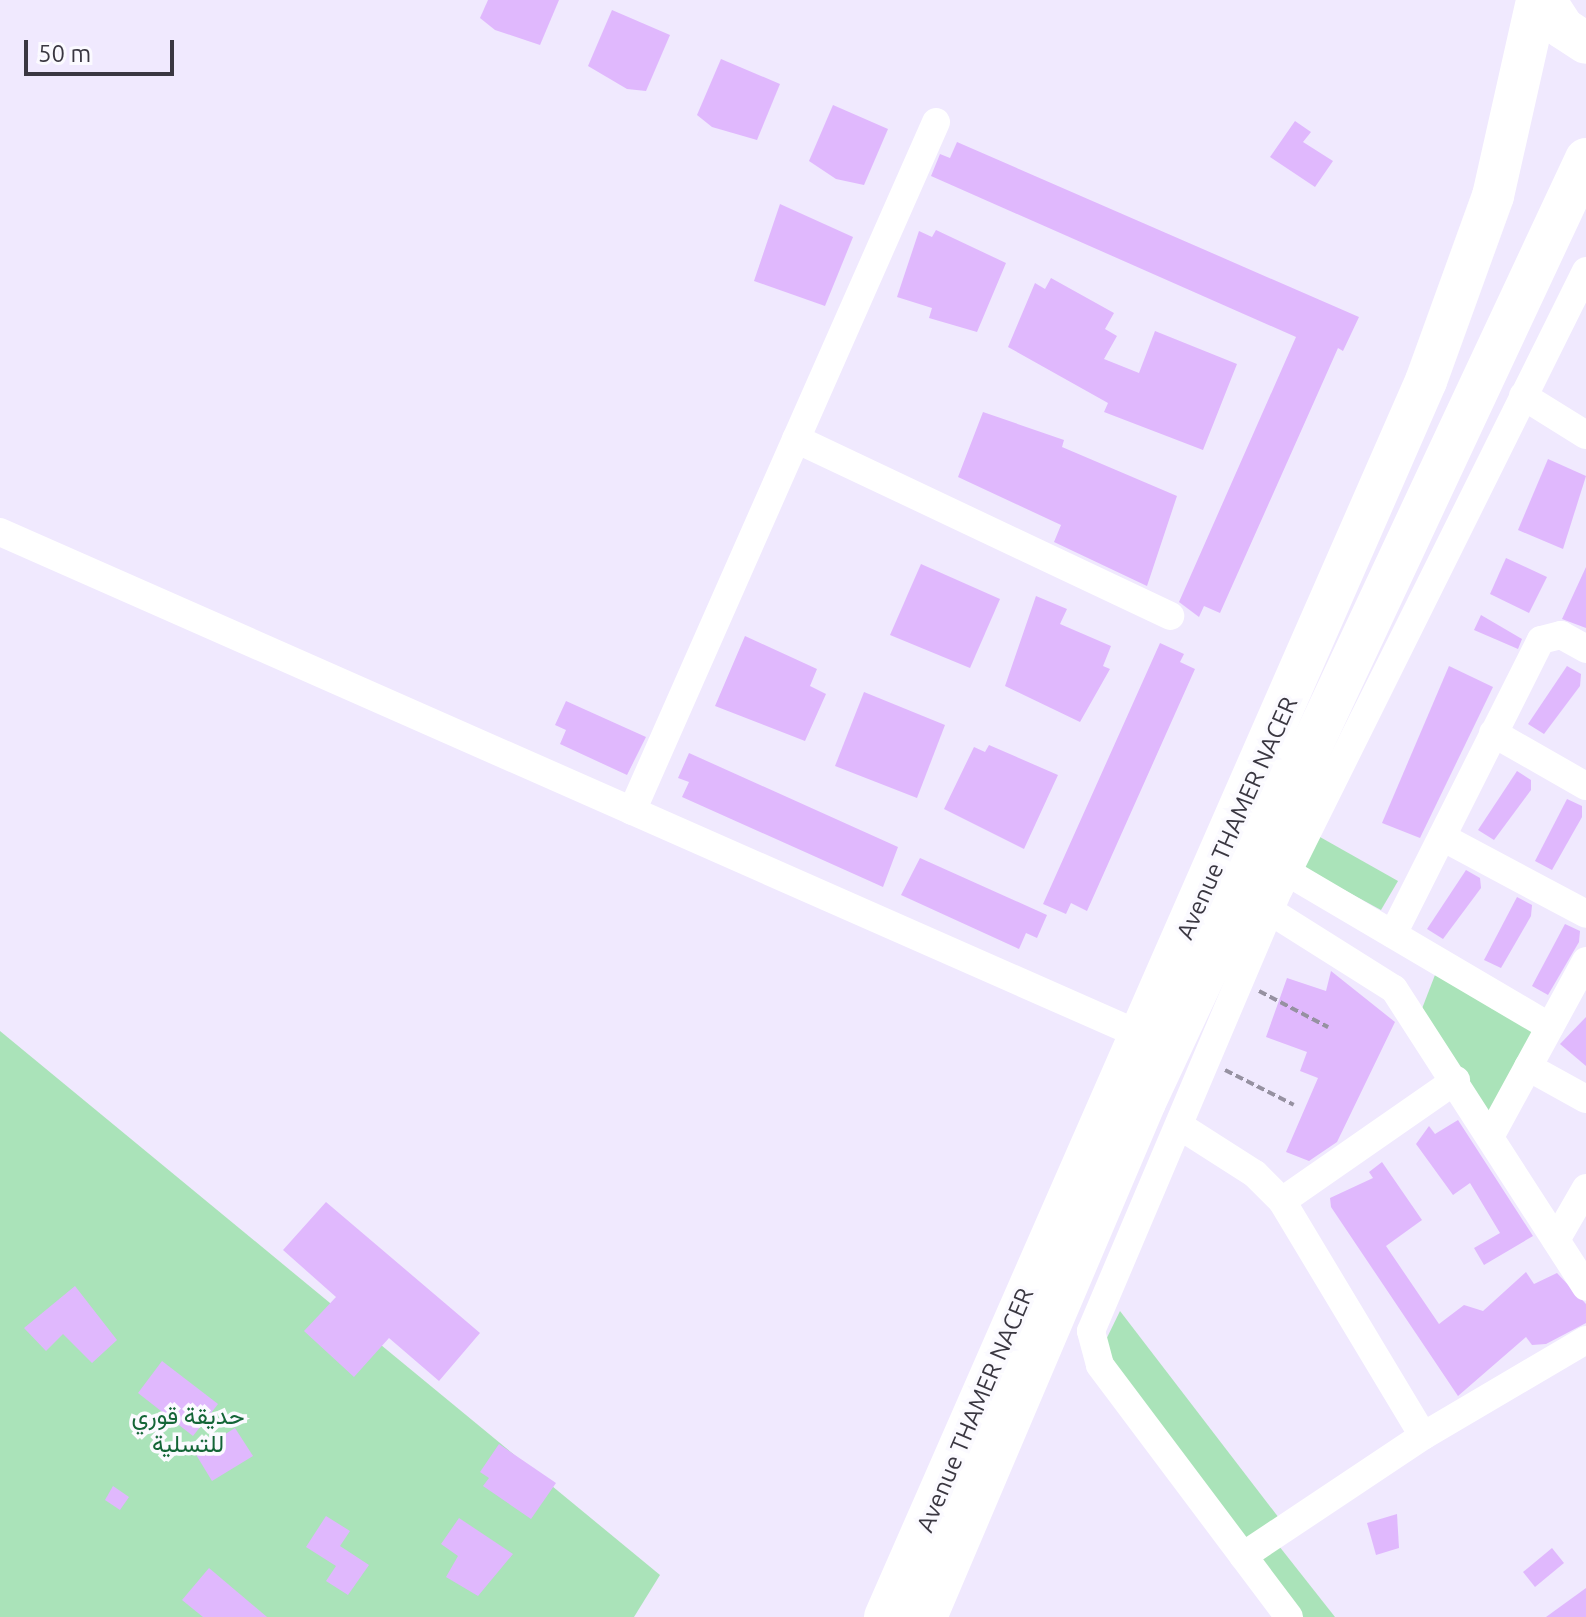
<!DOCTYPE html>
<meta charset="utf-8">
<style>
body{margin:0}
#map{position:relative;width:1586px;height:1617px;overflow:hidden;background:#f0e9fe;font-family:Ubuntu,Vazirmatn,sans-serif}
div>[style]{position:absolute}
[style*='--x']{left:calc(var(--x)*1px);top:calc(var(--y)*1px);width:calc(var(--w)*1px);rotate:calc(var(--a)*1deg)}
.green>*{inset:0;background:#aae3b9}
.building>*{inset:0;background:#e0b8fd}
.path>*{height:4px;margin-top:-2px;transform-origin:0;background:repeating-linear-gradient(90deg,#9691a1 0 8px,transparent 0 12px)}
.minor>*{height:28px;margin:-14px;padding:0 14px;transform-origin:14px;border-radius:14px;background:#fff}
.highway>*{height:42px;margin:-21px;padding:0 21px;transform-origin:21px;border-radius:21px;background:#fff}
span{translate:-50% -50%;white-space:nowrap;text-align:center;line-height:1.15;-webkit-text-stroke:7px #fbfaff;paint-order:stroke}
.street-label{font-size:24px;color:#3a3741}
.park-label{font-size:24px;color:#146537}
.scale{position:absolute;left:24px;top:40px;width:150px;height:36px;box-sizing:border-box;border:4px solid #3a3741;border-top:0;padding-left:10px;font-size:24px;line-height:28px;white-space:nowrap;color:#3a3741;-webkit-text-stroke:6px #fbfaff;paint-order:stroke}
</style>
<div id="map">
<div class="green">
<i style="clip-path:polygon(1320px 837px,1398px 881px,1381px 910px,1302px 867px)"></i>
<i style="clip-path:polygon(1440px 962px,1544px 1028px,1493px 1119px,1418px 1019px)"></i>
<i style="clip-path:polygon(0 1031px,660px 1575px,634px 1617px,0 1617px)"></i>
<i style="clip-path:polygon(1120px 1311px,1282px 1522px,1248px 1549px,1100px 1352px)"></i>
<i style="clip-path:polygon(1279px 1546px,1335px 1617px,1294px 1617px,1254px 1566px)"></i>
</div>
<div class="building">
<i style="clip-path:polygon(488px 0,559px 0,540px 45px,495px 30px,480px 18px)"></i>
<i style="clip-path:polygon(612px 10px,670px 35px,646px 91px,627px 89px,588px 66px)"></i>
<i style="clip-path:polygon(721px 59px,780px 84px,757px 140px,712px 127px,697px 115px)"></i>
<i style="clip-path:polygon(833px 105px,888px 129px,864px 185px,836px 179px,809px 161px)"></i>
<i style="clip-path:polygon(1295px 121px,1311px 132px,1303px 142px,1333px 161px,1315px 187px,1270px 157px)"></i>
<i style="clip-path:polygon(957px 142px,1359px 317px,1343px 351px,1338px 348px,1220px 613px,1204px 606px,1199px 617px,1179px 602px,1296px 337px,931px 176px,940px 154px,950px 158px)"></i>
<i style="clip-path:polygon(780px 204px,853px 237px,825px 306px,754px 281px)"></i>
<i style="clip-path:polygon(936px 230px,1006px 263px,977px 332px,929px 318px,932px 308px,897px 297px,919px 231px,932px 237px)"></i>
<i style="clip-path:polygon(1051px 278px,1114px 313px,1105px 329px,1117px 336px,1104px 359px,1139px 373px,1155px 331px,1237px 364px,1203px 450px,1104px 412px,1108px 403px,1008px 347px,1035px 283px,1045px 289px)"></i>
<i style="clip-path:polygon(983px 412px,1064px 440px,1062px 447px,1177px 496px,1147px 586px,1054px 542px,1061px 525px,958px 477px)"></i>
<i style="clip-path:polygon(1548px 459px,1586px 476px,1563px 549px,1518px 530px)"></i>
<i style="clip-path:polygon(1506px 558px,1547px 577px,1529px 613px,1490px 594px)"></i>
<i style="clip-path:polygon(921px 564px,1000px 599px,970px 668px,890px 635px)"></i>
<i style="clip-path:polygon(1586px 567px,1586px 628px,1562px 619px)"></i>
<i style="clip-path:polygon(1036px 596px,1067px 609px,1060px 624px,1111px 646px,1103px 666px,1110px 669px,1080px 722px,1005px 686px)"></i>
<i style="clip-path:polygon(1481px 615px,1522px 639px,1518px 649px,1474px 630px)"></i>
<i style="clip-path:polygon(745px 636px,817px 669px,810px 686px,826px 694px,805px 741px,715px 706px)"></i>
<i style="clip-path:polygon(1160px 643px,1184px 654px,1180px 662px,1195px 669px,1087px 911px,1071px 903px,1066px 914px,1043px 904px)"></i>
<i style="clip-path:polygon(1449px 666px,1493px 687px,1420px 838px,1382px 823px)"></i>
<i style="clip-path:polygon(1567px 666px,1581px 674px,1580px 686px,1544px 734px,1528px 724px)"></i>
<i style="clip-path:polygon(864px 692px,945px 725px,917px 798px,835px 766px)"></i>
<i style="clip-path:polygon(566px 701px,646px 737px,627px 775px,560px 744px,566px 730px,555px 725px)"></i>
<i style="clip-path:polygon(989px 745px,1058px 775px,1024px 849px,944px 809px,974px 747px,985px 752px)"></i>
<i style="clip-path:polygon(689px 753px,898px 847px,883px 887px,682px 797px,689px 782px,678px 778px)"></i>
<i style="clip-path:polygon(1517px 771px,1531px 780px,1531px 790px,1494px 840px,1478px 830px)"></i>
<i style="clip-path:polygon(1567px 799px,1582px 806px,1582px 817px,1552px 870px,1535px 861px)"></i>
<i style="clip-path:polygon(920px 858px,1047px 915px,1037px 938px,1026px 933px,1019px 949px,901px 895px)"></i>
<i style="clip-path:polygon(1466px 870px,1480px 878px,1481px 888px,1443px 939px,1427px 929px)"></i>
<i style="clip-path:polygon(1517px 897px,1532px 905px,1531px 916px,1501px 968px,1484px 960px)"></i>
<i style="clip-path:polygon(1565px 924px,1580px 931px,1579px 942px,1548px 995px,1532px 986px)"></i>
<i style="clip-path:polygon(1331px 971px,1395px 1022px,1337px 1142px,1309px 1161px,1286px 1152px,1318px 1078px,1300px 1071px,1307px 1052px,1266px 1037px,1287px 978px,1326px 991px)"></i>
<i style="clip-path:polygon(1586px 1017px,1586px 1066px,1560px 1044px)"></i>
<i style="clip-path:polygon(1458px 1120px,1533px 1236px,1484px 1265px,1474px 1248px,1500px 1233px,1470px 1183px,1453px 1195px,1416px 1144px,1429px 1126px,1435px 1134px)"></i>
<i style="clip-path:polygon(1382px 1162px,1422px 1220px,1386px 1246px,1439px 1324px,1464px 1305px,1483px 1311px,1526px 1272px,1534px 1284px,1557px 1273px,1586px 1304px,1586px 1323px,1546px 1344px,1532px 1345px,1526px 1337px,1458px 1396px,1331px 1207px,1330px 1198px,1373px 1178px,1369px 1172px)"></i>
<i style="clip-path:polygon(326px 1202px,480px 1333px,439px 1381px,389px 1338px,354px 1377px,304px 1331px,336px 1297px,283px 1250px)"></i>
<i style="clip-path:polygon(75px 1286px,117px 1340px,92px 1363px,63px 1334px,46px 1351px,24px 1328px)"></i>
<i style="clip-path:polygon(162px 1361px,218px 1404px,193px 1436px,138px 1393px)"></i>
<i style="clip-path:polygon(235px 1428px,253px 1456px,212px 1481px,195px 1453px)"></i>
<i style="clip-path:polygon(499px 1444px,556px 1483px,531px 1519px,483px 1486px,489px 1478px,480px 1472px)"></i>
<i style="clip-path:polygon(113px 1486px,129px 1497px,120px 1510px,105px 1500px)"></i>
<i style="clip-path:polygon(1397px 1514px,1399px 1548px,1376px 1555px,1367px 1523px)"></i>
<i style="clip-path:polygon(326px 1516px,350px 1531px,340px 1546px,369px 1565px,348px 1595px,326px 1581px,336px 1566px,306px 1547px)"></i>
<i style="clip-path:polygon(459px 1518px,513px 1554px,478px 1596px,446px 1577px,458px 1556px,441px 1544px)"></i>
<i style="clip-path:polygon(1552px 1548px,1564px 1563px,1535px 1587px,1523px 1572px)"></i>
<i style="clip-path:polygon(209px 1568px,267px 1617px,203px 1617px,182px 1600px)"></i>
<i style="clip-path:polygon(1586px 1588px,1586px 1617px,1546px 1617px)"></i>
</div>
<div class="path">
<i style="--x:1259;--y:991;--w:78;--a:27.6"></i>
<i style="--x:1225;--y:1070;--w:77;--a:26.9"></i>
</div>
<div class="minor">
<i style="--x:1523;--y:396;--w:74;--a:31.8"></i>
<i style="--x:796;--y:439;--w:414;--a:25.3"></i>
<i style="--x:0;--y:532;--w:1244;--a:23.8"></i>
<i style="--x:1493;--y:733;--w:107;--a:29.7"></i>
<i style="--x:632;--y:811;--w:753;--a:-66.19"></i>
<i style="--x:1442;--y:837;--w:163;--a:28.1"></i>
<i style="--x:1287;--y:872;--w:305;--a:30.5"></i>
<i style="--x:1270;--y:911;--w:146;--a:32.2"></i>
<i style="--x:1394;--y:989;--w:354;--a:57.2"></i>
<i style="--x:1393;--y:934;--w:329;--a:-63.3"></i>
<i style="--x:1541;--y:640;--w:21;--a:-14"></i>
<i style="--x:1561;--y:635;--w:29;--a:29"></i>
<i style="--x:1528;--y:1067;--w:66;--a:28.9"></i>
<i style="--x:1183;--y:1128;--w:85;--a:32.6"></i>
<i style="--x:1255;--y:1174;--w:38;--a:45"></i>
<i style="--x:1282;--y:1201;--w:274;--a:59"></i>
<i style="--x:1491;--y:1135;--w:198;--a:-61.4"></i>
<i style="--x:1282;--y:1201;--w:212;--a:-34.8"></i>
<i style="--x:1556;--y:1240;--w:60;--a:-60"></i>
<i style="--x:1243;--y:1556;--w:216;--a:-33.7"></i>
<i style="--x:1423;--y:1436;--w:189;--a:-30.5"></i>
<i style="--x:1289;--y:1617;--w:315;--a:-126.9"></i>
<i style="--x:1100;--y:1365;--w:35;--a:-105"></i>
<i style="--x:1091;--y:1331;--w:480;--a:-67"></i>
<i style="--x:1279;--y:889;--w:690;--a:-63.58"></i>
</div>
<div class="highway">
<i style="--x:1545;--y:0;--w:33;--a:57"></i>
<i style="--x:1563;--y:28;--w:27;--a:33"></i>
<i style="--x:885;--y:1617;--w:1349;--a:-66.36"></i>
<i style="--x:1426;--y:381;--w:197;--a:-70.1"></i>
<i style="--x:1493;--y:196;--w:201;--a:-77.3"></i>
<i style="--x:926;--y:1617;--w:560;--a:-66.96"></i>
<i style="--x:1145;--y:1102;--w:1041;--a:-64.94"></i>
</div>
<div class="street-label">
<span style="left:1237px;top:818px;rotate:-66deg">Avenue THAMER NACER</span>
<span style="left:975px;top:1410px;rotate:-67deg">Avenue THAMER NACER</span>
</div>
<div class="park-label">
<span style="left:188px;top:1430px">حديقة قوري<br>للتسلية</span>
</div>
<div class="scale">50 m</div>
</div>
